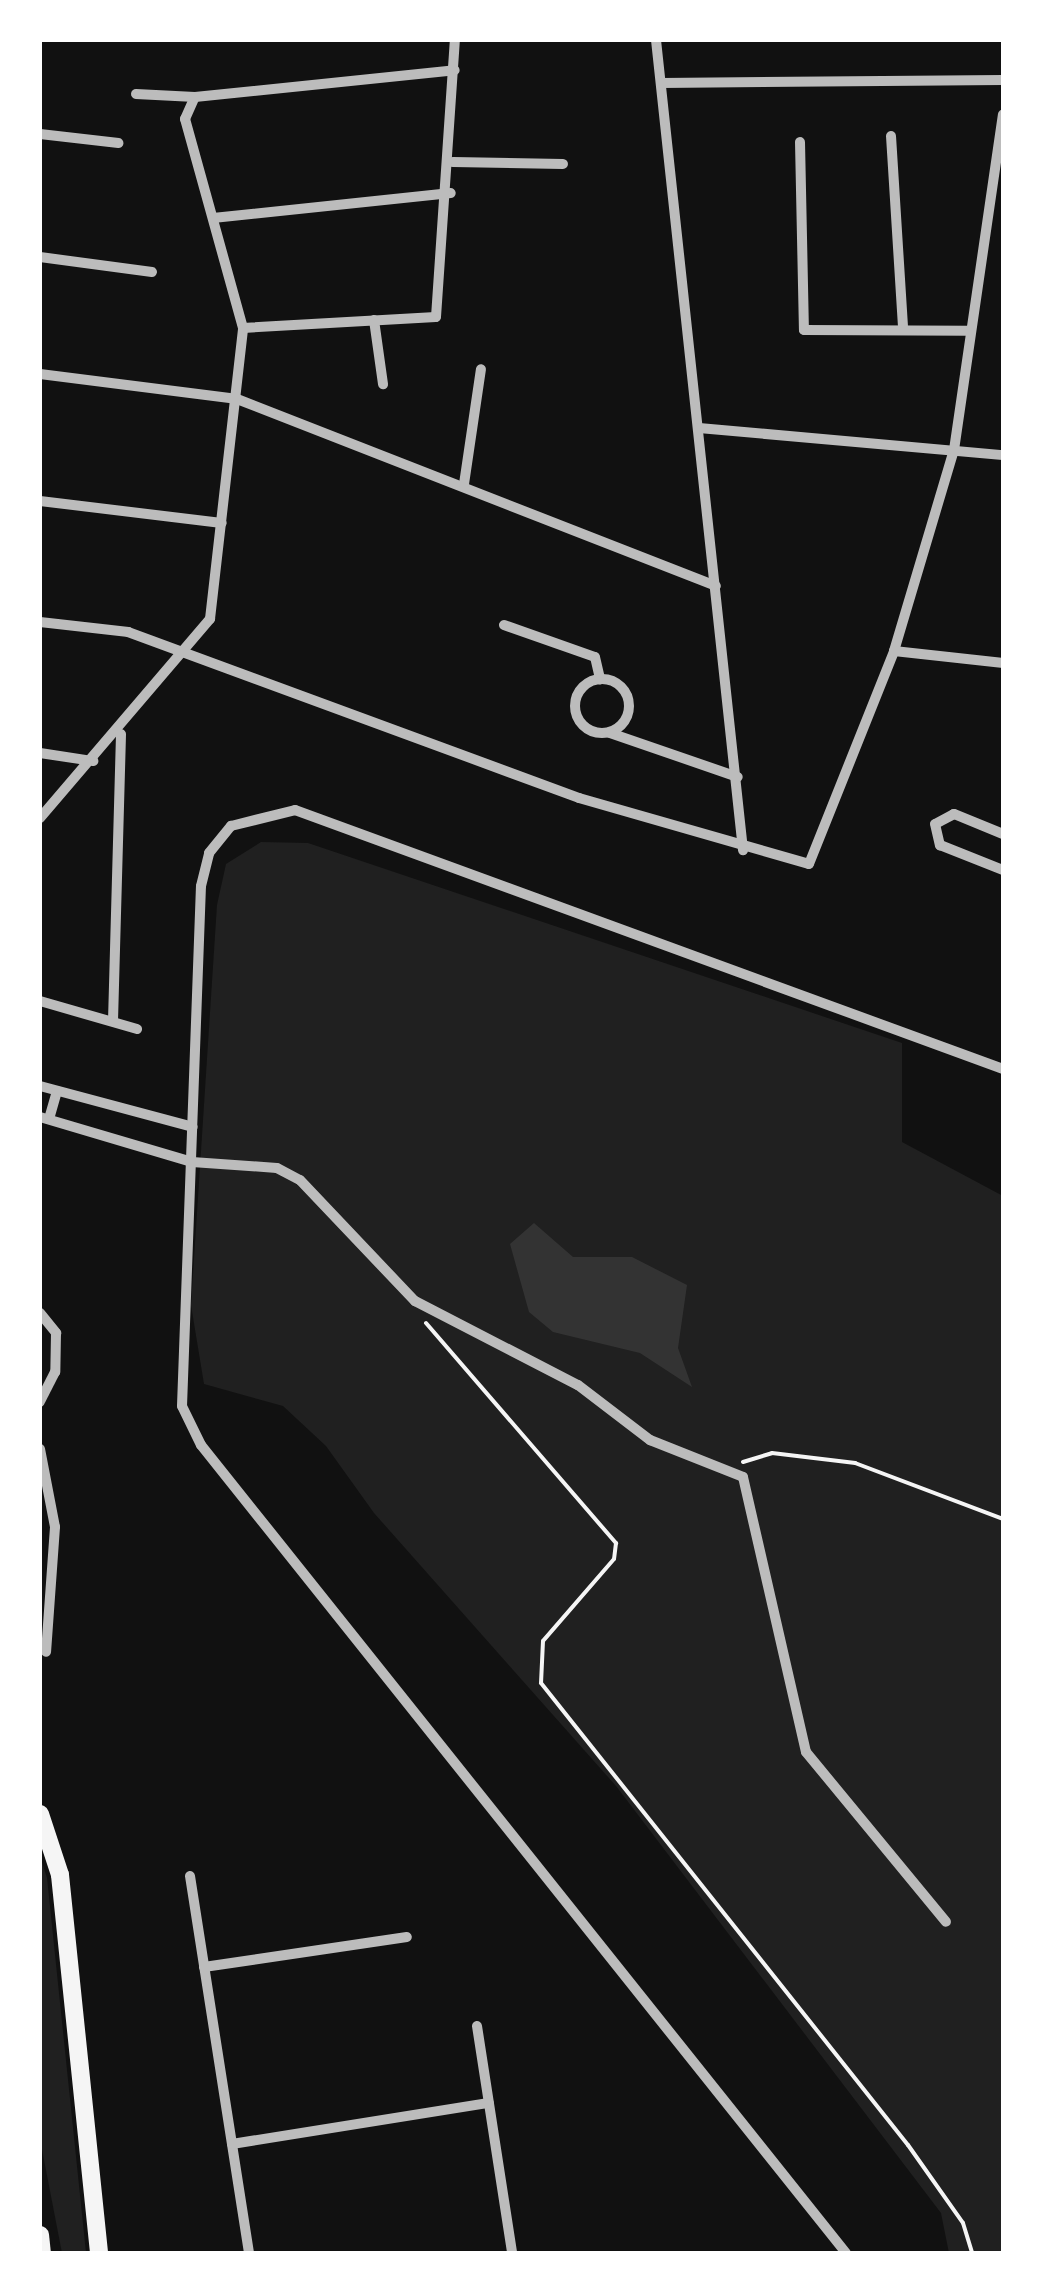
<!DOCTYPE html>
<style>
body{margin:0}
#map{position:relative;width:1043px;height:2293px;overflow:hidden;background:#111;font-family:"Fira Sans Condensed",sans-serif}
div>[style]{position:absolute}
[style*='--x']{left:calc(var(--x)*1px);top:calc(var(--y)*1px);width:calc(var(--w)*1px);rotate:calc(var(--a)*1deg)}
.green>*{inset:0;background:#202020}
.water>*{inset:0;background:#333}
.path>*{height:4px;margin:-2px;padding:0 2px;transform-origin:2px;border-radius:2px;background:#f5f5f5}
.minor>*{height:10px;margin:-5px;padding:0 5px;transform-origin:5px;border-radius:5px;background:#bcbcbc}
.minor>.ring{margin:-5px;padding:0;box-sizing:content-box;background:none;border:10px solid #bcbcbc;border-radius:50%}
.primary>*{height:18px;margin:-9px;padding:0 9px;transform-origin:9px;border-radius:9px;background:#f5f5f5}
span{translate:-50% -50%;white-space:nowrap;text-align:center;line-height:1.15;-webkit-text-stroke:9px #fff;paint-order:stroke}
.frame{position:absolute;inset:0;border:42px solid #fff;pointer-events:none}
</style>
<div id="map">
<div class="green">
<i style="clip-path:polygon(261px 842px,308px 843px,902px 1043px,902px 1142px,1003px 1196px,1003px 2253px,949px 2253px,941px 2213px,616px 1786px,374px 1513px,326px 1446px,283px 1406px,204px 1384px,191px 1305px,217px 905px,226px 864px)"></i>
<i style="clip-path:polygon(40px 1856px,47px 1878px,86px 2253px,62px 2253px,40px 2139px)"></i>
</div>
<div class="water">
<i style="clip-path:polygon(534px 1223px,573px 1257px,632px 1257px,687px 1285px,678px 1348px,692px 1387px,640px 1353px,553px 1332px,529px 1312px,510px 1244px)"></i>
</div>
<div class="path">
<i style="--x:426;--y:1323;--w:291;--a:49.2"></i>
<i style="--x:616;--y:1543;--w:16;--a:97"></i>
<i style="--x:614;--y:1559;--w:108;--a:130.9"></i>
<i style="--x:543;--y:1641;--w:42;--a:92.7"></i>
<i style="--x:541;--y:1683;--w:590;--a:51.54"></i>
<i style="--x:908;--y:2145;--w:95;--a:54.8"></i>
<i style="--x:963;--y:2223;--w:31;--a:73"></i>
<i style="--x:743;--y:1462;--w:30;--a:-17"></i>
<i style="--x:772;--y:1453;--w:84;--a:6.9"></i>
<i style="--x:855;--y:1463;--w:158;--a:20.7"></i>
</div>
<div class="minor">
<i style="--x:656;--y:40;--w:815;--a:83.87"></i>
<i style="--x:661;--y:83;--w:342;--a:-0.5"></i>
<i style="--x:136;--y:94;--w:59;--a:2.9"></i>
<i style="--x:195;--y:97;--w:261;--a:-5.9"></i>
<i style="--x:40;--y:134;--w:79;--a:6.6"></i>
<i style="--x:891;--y:136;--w:190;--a:86.4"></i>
<i style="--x:800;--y:142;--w:188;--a:88.8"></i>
<i style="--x:804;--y:330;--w:164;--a:0.3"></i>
<i style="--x:453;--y:162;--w:110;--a:1"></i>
<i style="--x:213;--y:218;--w:239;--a:-6"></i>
<i style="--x:40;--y:257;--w:113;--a:7.6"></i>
<i style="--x:374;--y:320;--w:65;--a:82"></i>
<i style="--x:243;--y:328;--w:193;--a:-3.3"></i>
<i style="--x:436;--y:317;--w:278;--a:-86.1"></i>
<i style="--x:40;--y:374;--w:199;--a:7.2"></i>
<i style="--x:237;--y:399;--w:514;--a:21.33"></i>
<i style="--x:699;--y:428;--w:305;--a:5.1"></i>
<i style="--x:464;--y:484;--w:116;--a:-81.6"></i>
<i style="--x:40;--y:501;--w:183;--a:6.9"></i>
<i style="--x:40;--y:622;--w:89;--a:6.5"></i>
<i style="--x:128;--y:632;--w:481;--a:20.2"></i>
<i style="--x:579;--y:798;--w:239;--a:16"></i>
<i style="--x:809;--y:864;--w:229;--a:-68.2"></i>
<i style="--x:894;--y:651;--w:210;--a:-73.4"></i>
<i style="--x:954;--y:450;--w:339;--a:-81.7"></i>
<i style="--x:504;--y:625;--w:96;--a:19.4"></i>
<i style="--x:595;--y:657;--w:23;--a:77"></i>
<i style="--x:894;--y:651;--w:110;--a:6.3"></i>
<i class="ring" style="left:575px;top:679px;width:44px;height:44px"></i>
<i style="--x:610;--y:733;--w:135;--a:19"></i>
<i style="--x:40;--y:753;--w:54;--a:8.6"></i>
<i style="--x:40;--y:818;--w:262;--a:-49.5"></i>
<i style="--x:210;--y:619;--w:293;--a:-83.5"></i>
<i style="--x:243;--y:328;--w:217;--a:-105.5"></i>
<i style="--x:185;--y:119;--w:24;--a:-66"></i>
<i style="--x:1003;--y:834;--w:53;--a:-157.8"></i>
<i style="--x:954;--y:814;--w:21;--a:152"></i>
<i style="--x:935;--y:824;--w:22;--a:77"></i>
<i style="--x:940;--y:845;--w:68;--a:21.6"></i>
<i style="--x:40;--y:1001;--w:101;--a:16.1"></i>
<i style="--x:113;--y:1021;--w:287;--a:-88.4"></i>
<i style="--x:40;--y:1086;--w:158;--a:15"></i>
<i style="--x:40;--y:1117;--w:159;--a:16.5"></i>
<i style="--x:192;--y:1162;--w:85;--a:4"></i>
<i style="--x:277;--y:1168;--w:26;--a:28"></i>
<i style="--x:300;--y:1180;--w:167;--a:46.5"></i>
<i style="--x:415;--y:1301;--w:183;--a:27.3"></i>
<i style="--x:578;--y:1385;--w:91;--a:37.4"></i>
<i style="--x:650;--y:1440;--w:100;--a:21.7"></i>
<i style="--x:743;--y:1477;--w:282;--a:77.1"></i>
<i style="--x:806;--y:1752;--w:220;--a:50.5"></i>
<i style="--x:49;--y:1119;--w:29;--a:-74"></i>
<i style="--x:40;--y:1313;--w:26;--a:51"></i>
<i style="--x:56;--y:1333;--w:39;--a:91"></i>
<i style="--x:55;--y:1372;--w:34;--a:117"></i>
<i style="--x:40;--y:1449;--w:79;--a:79.1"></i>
<i style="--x:55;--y:1527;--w:125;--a:94.1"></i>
<i style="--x:190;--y:1876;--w:382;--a:81.1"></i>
<i style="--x:204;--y:1967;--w:205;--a:-8.4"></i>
<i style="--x:477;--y:2026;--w:230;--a:81.2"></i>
<i style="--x:232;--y:2144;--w:260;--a:-9.1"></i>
<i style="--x:846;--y:2253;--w:1034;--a:-128.6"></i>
<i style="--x:201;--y:1445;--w:43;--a:-116"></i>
<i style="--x:182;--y:1406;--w:520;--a:-87.91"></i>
<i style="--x:201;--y:886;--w:34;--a:-76"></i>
<i style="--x:209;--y:853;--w:35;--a:-51"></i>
<i style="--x:231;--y:826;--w:66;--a:-14"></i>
<i style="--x:295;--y:810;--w:754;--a:20.09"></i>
</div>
<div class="primary">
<i style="--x:40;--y:1814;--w:64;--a:71.8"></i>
<i style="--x:60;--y:1875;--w:380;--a:84.1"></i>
<i style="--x:40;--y:2235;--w:18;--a:84"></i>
</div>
<div class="frame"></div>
</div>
